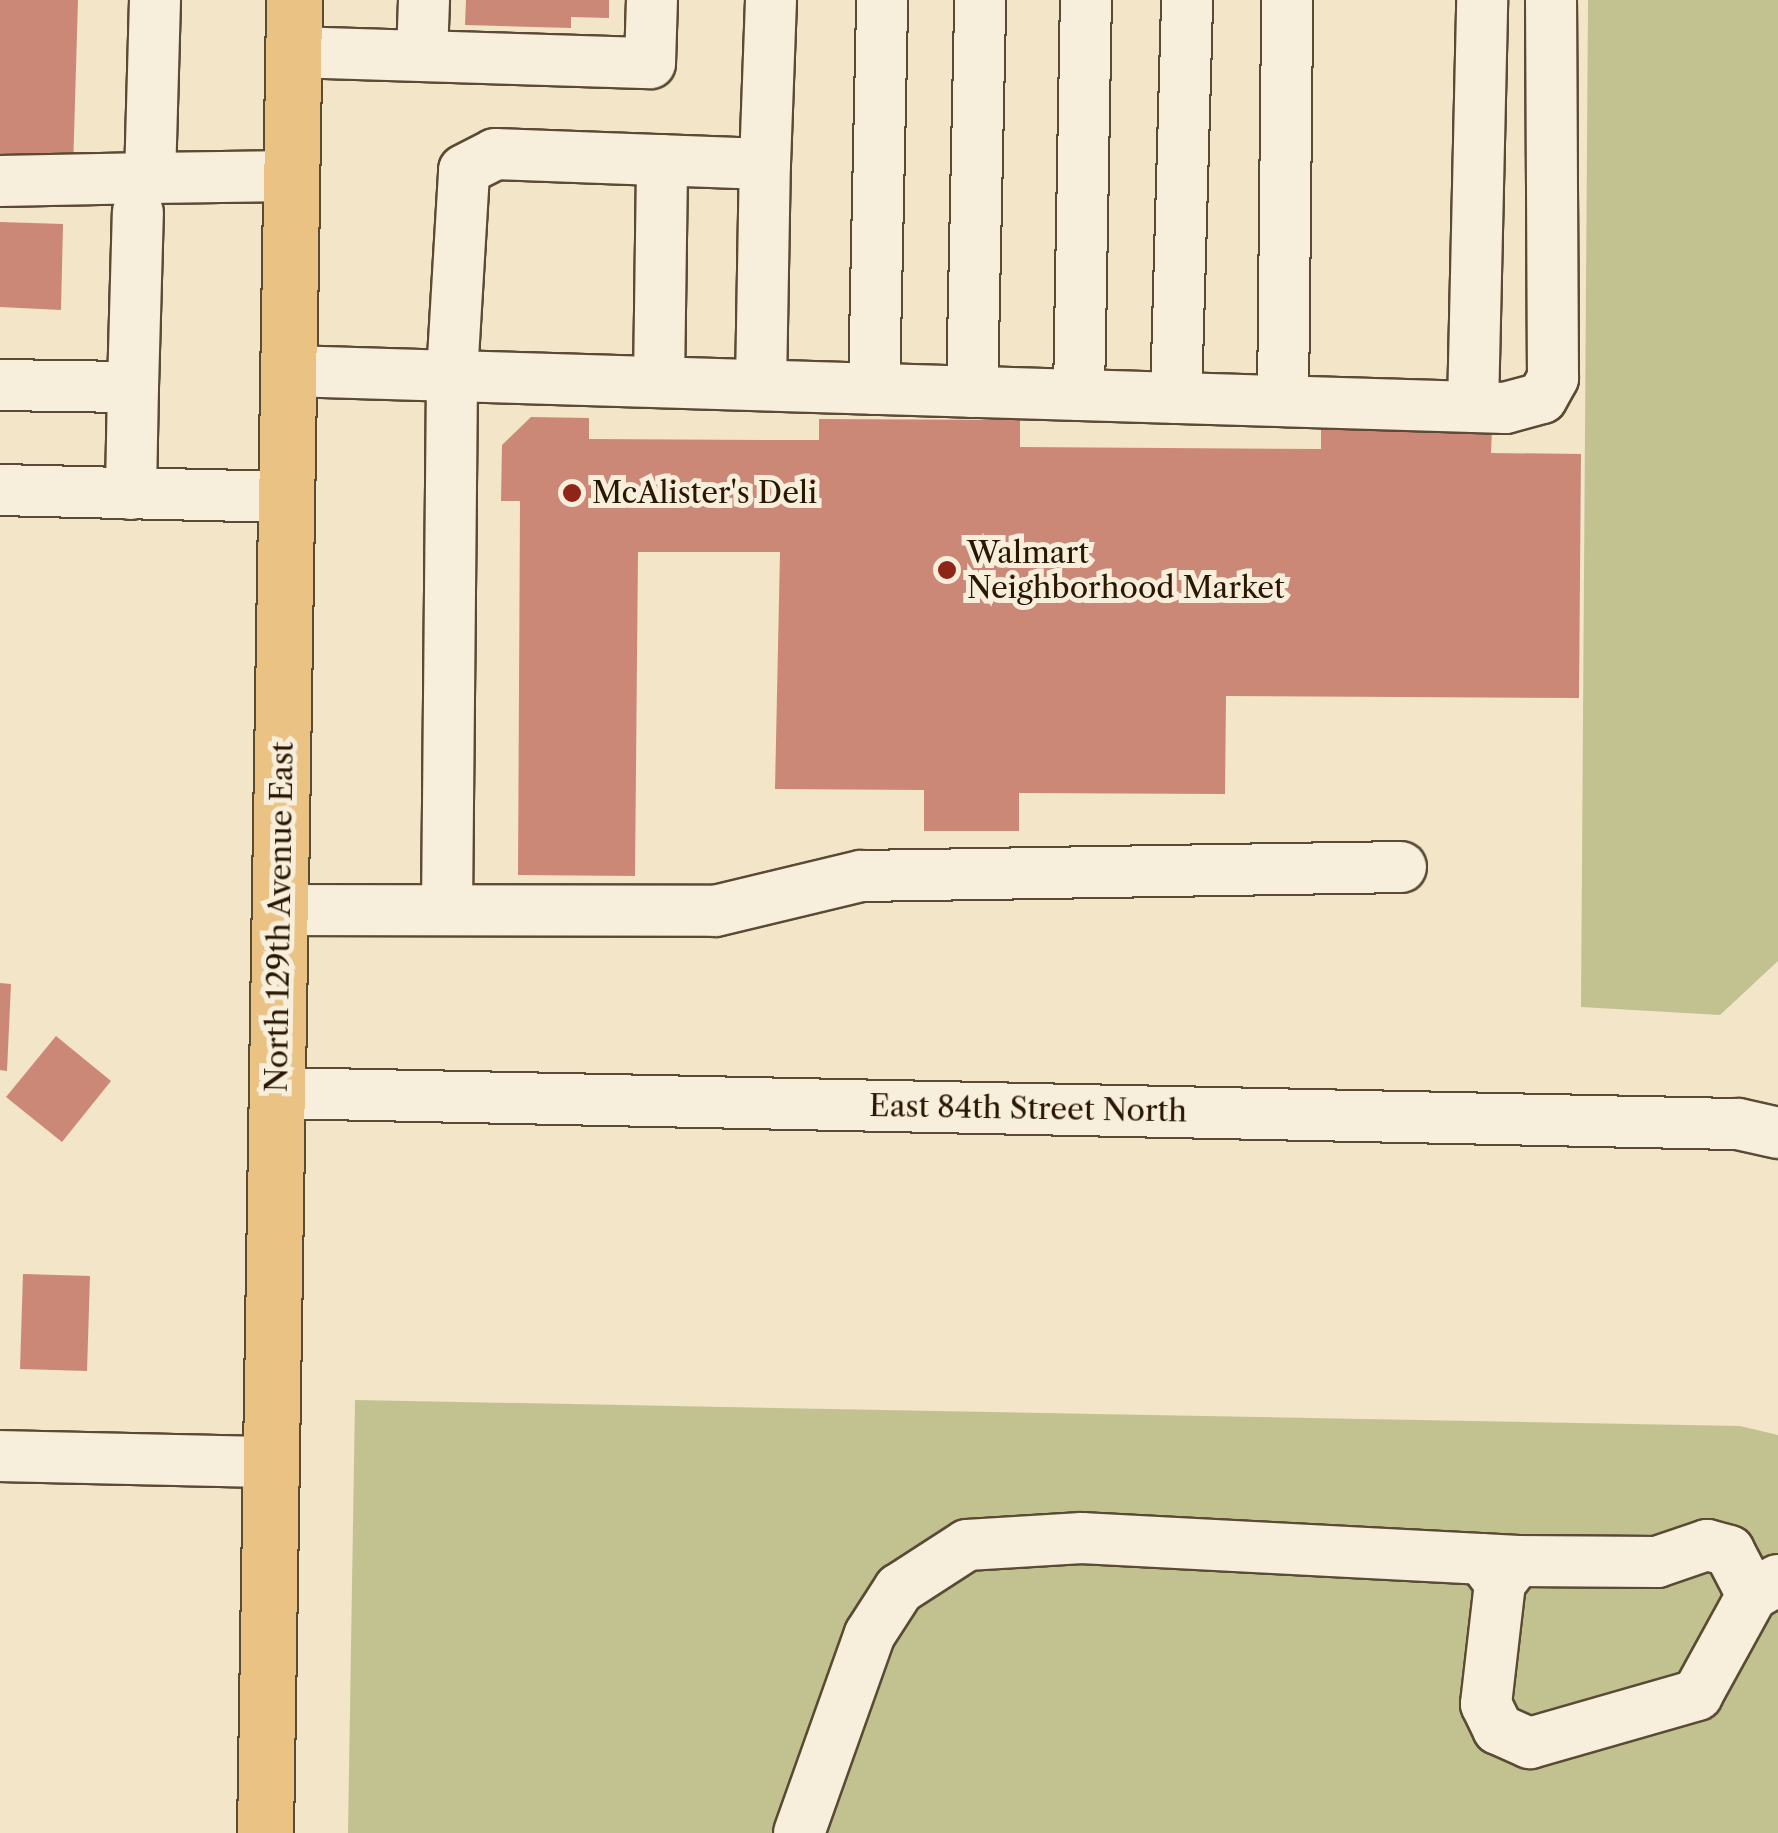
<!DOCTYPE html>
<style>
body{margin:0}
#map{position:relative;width:1778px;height:1833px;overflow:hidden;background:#f2e5c8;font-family:"Libre Caslon Text",serif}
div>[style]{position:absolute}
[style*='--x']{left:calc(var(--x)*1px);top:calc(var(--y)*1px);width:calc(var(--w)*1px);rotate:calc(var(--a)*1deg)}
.green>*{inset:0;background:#c2c291}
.building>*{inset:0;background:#c87}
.roads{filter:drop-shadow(2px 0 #5b4a34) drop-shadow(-2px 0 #5b4a34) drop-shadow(0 2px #5b4a34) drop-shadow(0 -2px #5b4a34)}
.minor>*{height:50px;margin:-25px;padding:0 25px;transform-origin:25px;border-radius:25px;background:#f7eedb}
.major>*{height:55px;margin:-27.5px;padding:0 27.5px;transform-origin:27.5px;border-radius:27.5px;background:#e9c284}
.dots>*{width:28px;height:28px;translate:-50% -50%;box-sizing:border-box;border:5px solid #f7eedb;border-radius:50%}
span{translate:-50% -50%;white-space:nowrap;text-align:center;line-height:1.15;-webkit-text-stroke:10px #f7eedb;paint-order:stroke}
.poi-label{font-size:30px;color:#291702}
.left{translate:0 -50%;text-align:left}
.street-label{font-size:30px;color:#291702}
</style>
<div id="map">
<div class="green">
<i style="clip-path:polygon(1588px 0,1778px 0,1778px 961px,1720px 1015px,1581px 1007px)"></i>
<i style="clip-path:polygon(355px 1400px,1740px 1426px,1778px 1435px,1778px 1833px,348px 1833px)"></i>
</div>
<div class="building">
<i style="clip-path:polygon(0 0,78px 0,73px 169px,0 167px)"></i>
<i style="clip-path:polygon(466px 0,609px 0,609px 18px,571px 17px,571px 28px,465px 25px)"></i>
<i style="clip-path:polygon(0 222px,63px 224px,61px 310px,0 307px)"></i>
<i style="clip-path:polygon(531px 417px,589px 418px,589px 439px,781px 440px,819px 440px,819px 419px,1020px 420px,1020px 447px,1321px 449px,1321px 428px,1492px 429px,1491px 453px,1581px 454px,1579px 698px,1226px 696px,1225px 794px,1019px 793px,1019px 831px,924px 831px,924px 790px,775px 789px,780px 552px,638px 552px,635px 876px,518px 875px,520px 501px,501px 501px,502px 445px)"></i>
<i style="clip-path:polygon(0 983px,11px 984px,7px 1071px,0 1070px)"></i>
<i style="clip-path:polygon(56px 1036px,111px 1081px,62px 1142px,6px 1097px)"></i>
<i style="clip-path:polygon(23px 1274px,90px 1276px,87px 1371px,20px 1369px)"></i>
</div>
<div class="roads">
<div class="minor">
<i style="--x:155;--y:0;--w:178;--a:91.6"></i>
<i style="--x:150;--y:178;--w:142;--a:-0.8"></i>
<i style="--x:294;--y:52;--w:356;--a:1.8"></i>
<i style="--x:650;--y:63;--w:63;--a:-88.2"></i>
<i style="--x:422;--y:55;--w:55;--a:-87.9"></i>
<i style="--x:0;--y:181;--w:150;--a:-1.1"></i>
<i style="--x:289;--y:371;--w:1217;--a:1.74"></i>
<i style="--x:1505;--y:408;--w:38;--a:-15"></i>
<i style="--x:1542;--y:398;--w:23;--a:-61"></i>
<i style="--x:1553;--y:378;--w:378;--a:-90.3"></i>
<i style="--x:659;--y:382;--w:222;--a:-89.2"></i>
<i style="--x:0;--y:385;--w:133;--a:0.9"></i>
<i style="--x:133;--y:387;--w:107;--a:91.1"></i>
<i style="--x:761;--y:385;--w:221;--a:-89"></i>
<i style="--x:133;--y:387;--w:175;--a:-88.4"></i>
<i style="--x:874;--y:389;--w:389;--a:-88.8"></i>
<i style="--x:972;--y:392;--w:392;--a:-88.8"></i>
<i style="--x:1079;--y:395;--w:395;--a:-89"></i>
<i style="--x:1176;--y:398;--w:398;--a:-88.4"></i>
<i style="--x:1283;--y:401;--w:401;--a:-89.4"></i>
<i style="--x:1473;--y:407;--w:407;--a:-88.7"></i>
<i style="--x:0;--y:490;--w:286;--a:1.4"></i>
<i style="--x:280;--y:910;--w:435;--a:0.1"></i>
<i style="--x:715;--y:911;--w:150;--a:-13.5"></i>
<i style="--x:861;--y:876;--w:540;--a:-0.95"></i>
<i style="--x:447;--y:910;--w:535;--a:-89.46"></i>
<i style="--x:452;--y:375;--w:205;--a:-86.6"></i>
<i style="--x:464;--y:170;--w:35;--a:-27"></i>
<i style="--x:495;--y:154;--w:270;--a:2.1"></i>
<i style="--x:765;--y:164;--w:164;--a:-87.9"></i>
<i style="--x:278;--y:1093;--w:1460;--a:1.22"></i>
<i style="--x:1738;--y:1124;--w:41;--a:12.7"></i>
<i style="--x:0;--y:1456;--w:272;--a:1.3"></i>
<i style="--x:1482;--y:1559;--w:30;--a:53"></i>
<i style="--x:1500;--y:1583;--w:122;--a:96.6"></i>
<i style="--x:1486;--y:1704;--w:28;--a:64"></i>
<i style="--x:1498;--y:1729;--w:35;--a:24"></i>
<i style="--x:1530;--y:1743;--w:174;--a:-16"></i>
<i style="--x:1697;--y:1695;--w:114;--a:-61.2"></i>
<i style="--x:1752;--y:1595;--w:30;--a:-30"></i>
<i style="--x:1500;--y:1583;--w:28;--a:-52"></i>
<i style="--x:1517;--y:1561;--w:140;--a:0.4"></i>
<i style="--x:1657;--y:1562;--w:53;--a:-18.8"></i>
<i style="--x:1707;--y:1545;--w:23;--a:15"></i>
<i style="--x:1729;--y:1551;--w:50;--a:62.4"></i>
<i style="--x:799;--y:1833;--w:211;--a:-70.4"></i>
<i style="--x:870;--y:1634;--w:54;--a:-57.2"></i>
<i style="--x:899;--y:1589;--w:81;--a:-32.9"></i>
<i style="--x:967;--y:1545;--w:115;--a:-3.5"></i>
<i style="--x:1082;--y:1538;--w:436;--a:3"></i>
</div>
<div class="major">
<i style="--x:265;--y:1833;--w:1833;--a:-89.09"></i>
</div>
</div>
<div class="dots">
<i style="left:572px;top:493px;background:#8f2418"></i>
<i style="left:947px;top:570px;background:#8f2418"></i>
</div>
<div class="poi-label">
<span class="left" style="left:592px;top:493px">McAlister's Deli</span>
<span class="left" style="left:967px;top:570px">Walmart<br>Neighborhood Market</span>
</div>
<div class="street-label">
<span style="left:280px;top:917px;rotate:-89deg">North 129th Avenue East</span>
<span style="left:1028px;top:1109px;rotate:1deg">East 84th Street North</span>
</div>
</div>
